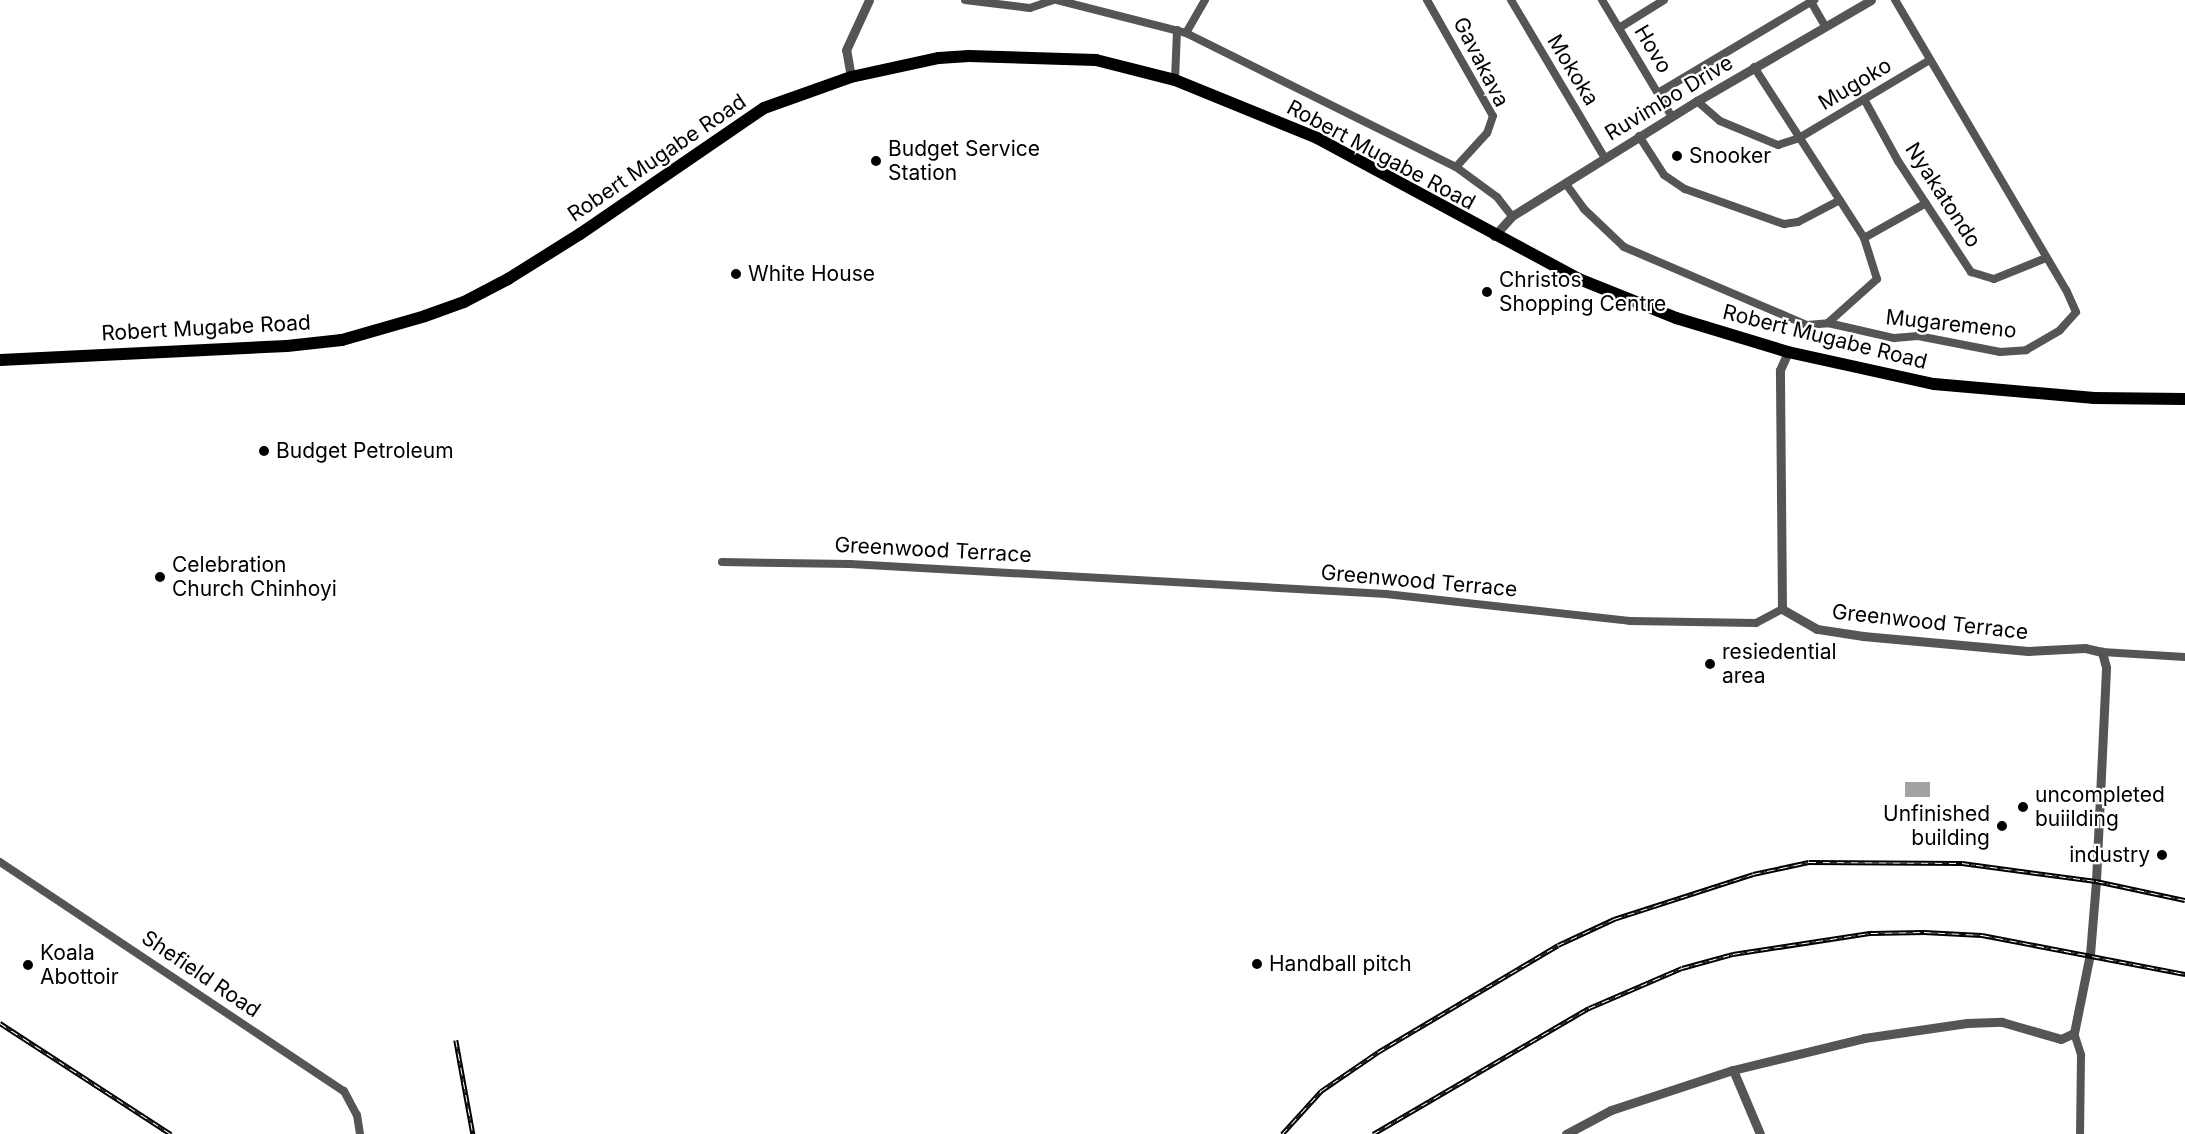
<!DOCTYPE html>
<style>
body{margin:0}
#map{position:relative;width:2185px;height:1134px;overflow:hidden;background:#fff;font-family:Inter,sans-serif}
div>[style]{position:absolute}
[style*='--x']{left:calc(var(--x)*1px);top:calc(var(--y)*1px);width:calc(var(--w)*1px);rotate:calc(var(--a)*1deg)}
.water>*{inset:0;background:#a3a3a3}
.minor>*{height:8px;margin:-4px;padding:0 4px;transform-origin:4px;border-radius:4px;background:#555}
.tertiary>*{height:9px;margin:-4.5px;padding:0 4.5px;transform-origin:4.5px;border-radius:4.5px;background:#555}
.primary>*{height:12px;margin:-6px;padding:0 6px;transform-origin:6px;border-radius:6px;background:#000}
.rail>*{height:4.5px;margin-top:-2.25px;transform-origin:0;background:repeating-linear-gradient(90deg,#fff 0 7px,#000 0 14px);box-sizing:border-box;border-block:2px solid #000}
.dots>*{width:16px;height:16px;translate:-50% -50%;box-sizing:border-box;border:3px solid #fff;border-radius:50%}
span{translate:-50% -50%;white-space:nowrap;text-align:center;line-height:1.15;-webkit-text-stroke:4.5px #fff;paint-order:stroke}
.street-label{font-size:21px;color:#000}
.poi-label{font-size:21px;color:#000}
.left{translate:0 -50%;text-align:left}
.right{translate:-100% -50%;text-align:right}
</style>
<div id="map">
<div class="water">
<i style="clip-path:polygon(1905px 782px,1930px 782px,1930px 797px,1905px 797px)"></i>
</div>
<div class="minor">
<i style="--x:965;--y:0;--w:65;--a:7"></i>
<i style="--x:1030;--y:8;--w:24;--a:-19"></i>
<i style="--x:1057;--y:0;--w:133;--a:14.3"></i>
<i style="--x:1186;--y:33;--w:301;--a:26.4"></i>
<i style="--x:1456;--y:167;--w:51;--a:36.2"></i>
<i style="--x:1497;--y:197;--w:24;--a:52"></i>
<i style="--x:1427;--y:0;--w:133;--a:60.4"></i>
<i style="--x:1493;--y:116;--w:18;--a:109"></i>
<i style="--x:1487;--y:133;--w:46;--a:132.4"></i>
<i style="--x:1511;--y:0;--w:184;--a:59.3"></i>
<i style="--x:1602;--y:0;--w:136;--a:59.1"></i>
<i style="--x:1810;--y:0;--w:30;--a:60"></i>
<i style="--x:1619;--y:28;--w:53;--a:-31.9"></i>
<i style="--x:1186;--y:33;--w:38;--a:-60"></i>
<i style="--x:1754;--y:67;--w:203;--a:57.2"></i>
<i style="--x:1864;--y:238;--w:43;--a:72.4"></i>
<i style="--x:1877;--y:279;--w:66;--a:138.1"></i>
<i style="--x:1175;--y:80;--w:50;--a:-87.7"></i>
<i style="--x:1658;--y:93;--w:182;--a:-30.8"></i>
<i style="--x:1864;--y:99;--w:71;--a:61.3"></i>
<i style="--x:1898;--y:161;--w:133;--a:56.7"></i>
<i style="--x:1971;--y:272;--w:24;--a:17"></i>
<i style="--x:1994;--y:279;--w:56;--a:-22"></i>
<i style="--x:1697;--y:101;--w:30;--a:41"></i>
<i style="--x:1720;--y:121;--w:63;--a:22.5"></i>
<i style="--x:1778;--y:145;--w:22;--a:-18"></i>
<i style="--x:1799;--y:138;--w:152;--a:-30.8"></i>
<i style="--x:1639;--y:136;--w:46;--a:57.3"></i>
<i style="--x:1664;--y:175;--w:25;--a:34"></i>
<i style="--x:1685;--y:189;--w:105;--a:19.5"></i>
<i style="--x:1784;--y:224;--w:14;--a:-8"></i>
<i style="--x:1798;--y:222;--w:47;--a:-27.6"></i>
<i style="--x:1566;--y:184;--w:31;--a:54"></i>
<i style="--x:1584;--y:209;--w:55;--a:43.5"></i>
<i style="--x:1624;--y:247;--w:199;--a:23.1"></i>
<i style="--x:1807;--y:325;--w:21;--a:-5"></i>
<i style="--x:1828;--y:323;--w:68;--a:12.8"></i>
<i style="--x:1894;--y:338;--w:24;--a:-5"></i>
<i style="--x:1918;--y:336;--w:84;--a:11"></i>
<i style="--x:2000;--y:352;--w:26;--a:-4"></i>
<i style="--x:2026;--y:350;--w:39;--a:-30"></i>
<i style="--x:2060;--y:330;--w:24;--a:-48"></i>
<i style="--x:2076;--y:312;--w:24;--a:-114"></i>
<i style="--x:2066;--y:290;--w:337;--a:-120.5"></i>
<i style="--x:1864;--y:238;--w:71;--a:-29.4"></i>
<i style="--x:722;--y:562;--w:128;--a:0.9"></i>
<i style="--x:850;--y:564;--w:537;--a:3.2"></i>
<i style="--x:1386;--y:594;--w:245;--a:6.3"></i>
<i style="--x:1630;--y:621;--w:126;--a:0.9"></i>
<i style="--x:1756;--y:623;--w:30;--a:-28"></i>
<i style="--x:2102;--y:652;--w:83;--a:3.4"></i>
<i style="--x:0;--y:862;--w:413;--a:33.7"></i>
<i style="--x:344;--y:1091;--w:27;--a:62"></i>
<i style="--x:357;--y:1115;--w:19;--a:81"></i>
<i style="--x:2074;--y:1033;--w:23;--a:72"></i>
<i style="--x:2081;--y:1055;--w:79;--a:90.7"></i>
</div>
<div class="tertiary">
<i style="--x:851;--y:77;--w:27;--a:-100"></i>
<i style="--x:846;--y:50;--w:55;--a:-65.3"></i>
<i style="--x:1494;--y:236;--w:27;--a:-48"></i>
<i style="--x:1512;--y:216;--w:218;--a:-31.9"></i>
<i style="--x:1697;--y:101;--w:201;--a:-30.1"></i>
<i style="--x:1733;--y:1070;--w:69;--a:67.1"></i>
<i style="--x:1566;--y:1134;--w:51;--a:-28.1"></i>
<i style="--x:1611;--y:1110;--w:128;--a:-18.2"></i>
<i style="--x:1733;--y:1070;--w:135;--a:-13.7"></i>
<i style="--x:1864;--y:1038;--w:104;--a:-8.3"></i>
<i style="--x:1967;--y:1023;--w:35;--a:-2"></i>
<i style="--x:2002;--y:1022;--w:61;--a:16.1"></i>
<i style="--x:2061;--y:1039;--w:14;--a:-25"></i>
<i style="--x:2074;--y:1033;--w:81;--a:-78.6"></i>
<i style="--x:2090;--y:954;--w:73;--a:-85.3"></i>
<i style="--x:2096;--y:881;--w:214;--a:-87.3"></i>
<i style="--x:2106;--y:667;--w:16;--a:-105"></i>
<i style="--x:2102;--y:652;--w:17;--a:-167"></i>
<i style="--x:2085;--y:648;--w:57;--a:177"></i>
<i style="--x:2028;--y:651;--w:166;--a:-174.8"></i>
<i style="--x:1863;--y:636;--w:47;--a:-171.3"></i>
<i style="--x:1817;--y:629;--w:40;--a:-150.3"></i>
<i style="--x:1782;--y:609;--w:239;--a:-90.5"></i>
<i style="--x:1780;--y:370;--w:20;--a:-66"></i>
</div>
<div class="primary">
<i style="--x:0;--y:360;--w:287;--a:-2.8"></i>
<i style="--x:287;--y:346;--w:55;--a:-6.2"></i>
<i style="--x:342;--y:340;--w:86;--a:-16.1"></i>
<i style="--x:425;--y:316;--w:41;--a:-19.7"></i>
<i style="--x:464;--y:302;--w:50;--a:-27.6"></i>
<i style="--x:508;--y:279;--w:85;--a:-32"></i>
<i style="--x:580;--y:234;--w:223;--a:-34.4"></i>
<i style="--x:764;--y:108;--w:92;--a:-19.6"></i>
<i style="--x:851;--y:77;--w:90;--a:-12.2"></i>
<i style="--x:939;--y:58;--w:30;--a:-4"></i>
<i style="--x:969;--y:56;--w:127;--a:1.8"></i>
<i style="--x:1096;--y:60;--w:81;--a:14.2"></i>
<i style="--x:1175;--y:80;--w:153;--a:22.2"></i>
<i style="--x:1317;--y:138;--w:298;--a:28.3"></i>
<i style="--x:1579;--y:279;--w:105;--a:21.9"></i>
<i style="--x:1676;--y:318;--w:117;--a:16.9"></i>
<i style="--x:1788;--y:352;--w:149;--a:12.4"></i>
<i style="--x:1934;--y:384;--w:161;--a:5"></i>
<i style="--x:2094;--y:398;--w:91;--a:0.6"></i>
</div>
<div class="rail">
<i style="--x:0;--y:1023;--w:204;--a:33"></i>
<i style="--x:456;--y:1040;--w:96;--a:79.7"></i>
<i style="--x:1282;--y:1134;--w:58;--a:-47.8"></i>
<i style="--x:1321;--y:1091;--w:69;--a:-34.4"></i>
<i style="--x:1378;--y:1052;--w:209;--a:-30.7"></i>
<i style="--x:1558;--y:945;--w:62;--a:-24.9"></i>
<i style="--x:1614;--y:919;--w:146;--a:-17.9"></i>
<i style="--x:1753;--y:874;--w:57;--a:-12.1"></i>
<i style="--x:1809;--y:862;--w:153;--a:0.4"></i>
<i style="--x:1962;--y:863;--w:135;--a:7.7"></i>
<i style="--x:2096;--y:881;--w:91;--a:12.1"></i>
<i style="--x:1373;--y:1134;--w:250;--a:-30.3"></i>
<i style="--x:1589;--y:1008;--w:101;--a:-23.3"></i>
<i style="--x:1682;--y:968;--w:53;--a:-15.4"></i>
<i style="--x:1733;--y:954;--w:140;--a:-8.7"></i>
<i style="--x:1871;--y:933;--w:53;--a:-1.1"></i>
<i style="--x:1924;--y:932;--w:58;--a:3"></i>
<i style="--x:1982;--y:935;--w:207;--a:10.9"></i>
</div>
<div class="dots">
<i style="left:1677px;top:156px;background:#000"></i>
<i style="left:876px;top:161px;background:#000"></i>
<i style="left:736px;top:274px;background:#000"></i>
<i style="left:1487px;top:292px;background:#000"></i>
<i style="left:264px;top:451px;background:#000"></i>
<i style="left:160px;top:577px;background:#000"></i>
<i style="left:1710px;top:664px;background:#000"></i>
<i style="left:2023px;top:807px;background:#000"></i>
<i style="left:2002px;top:826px;background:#000"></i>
<i style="left:2162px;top:855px;background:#000"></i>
<i style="left:1257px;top:964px;background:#000"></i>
<i style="left:28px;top:965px;background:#000"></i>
</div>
<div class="street-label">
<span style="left:1653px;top:49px;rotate:59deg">Hovo</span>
<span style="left:1481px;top:62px;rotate:63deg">Gavakava</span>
<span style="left:1573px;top:70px;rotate:59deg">Mokoka</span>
<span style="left:1855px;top:84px;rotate:-31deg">Mugoko</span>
<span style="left:1669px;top:98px;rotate:-31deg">Ruvimbo Drive</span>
<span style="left:1381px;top:155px;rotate:28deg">Robert Mugabe Road</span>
<span style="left:657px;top:158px;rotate:-34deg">Robert Mugabe Road</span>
<span style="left:1943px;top:195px;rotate:57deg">Nyakatondo</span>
<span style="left:1951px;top:324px;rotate:6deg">Mugaremeno</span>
<span style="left:206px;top:328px;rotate:-3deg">Robert Mugabe Road</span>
<span style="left:1825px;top:337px;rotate:14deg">Robert Mugabe Road</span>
<span style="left:933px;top:550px;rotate:3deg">Greenwood Terrace</span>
<span style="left:1419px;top:581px;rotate:5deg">Greenwood Terrace</span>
<span style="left:1930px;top:622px;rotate:6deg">Greenwood Terrace</span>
<span style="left:201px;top:974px;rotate:34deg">Shefield Road</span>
</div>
<div class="poi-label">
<span class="left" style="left:888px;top:161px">Budget Service<br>Station</span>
<span class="left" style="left:1689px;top:156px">Snooker</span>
<span class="left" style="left:748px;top:274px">White House</span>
<span class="left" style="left:1499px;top:292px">Christos<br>Shopping Centre</span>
<span class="left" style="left:276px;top:451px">Budget Petroleum</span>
<span class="left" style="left:172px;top:577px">Celebration<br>Church Chinhoyi</span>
<span class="left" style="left:1722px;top:664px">resiedential<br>area</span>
<span class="left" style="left:2035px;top:807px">uncompleted<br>buiilding</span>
<span class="right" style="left:1990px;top:826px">Unfinished<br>building</span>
<span class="right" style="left:2150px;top:855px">industry</span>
<span class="left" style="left:40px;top:965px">Koala<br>Abottoir</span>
<span class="left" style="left:1269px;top:964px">Handball pitch</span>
</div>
</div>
